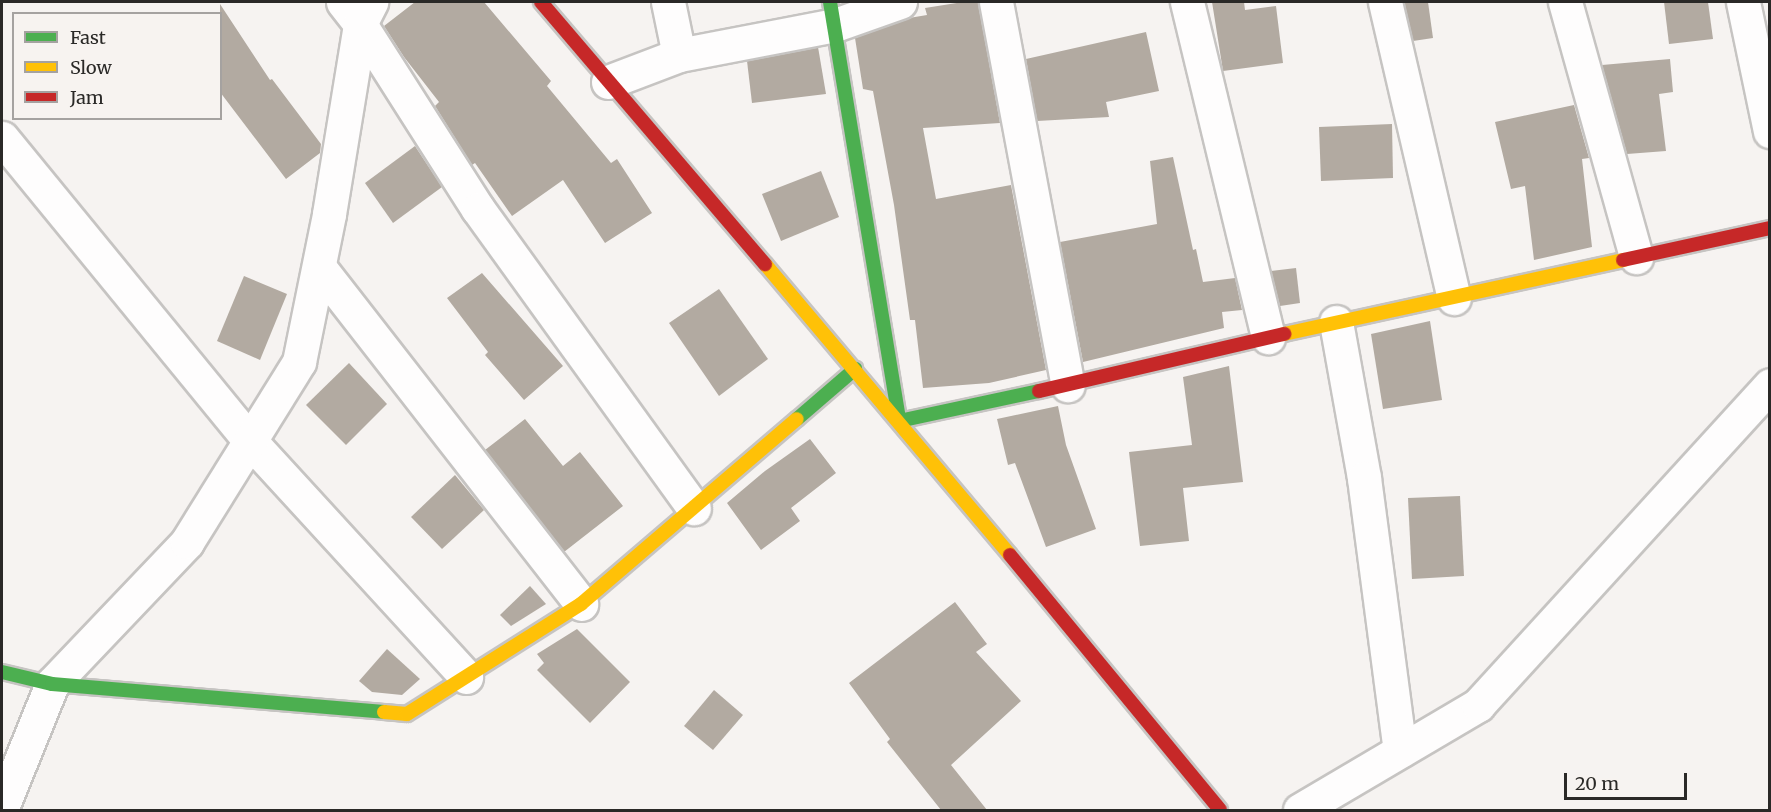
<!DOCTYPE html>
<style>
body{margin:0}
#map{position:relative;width:1771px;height:812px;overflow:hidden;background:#f6f3f1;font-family:Merriweather,serif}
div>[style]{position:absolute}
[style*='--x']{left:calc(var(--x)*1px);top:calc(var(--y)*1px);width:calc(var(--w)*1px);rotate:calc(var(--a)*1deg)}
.building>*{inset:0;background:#b2aaa1}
.roads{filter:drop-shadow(2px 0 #c6c4c2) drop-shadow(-2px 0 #c6c4c2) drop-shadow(0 2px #c6c4c2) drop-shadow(0 -2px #c6c4c2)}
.street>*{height:33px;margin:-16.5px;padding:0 16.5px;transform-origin:16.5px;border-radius:16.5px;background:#fefdfd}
.fast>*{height:14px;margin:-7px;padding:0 7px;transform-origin:7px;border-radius:7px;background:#4caf50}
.slow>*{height:14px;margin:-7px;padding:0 7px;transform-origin:7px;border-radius:7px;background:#ffc107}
.jam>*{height:14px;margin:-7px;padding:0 7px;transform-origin:7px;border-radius:7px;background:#c62828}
span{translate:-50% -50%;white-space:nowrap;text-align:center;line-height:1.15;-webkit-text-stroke:5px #f7f3f0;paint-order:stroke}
.frame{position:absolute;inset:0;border:3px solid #2a2927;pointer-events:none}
.legend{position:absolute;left:12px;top:12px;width:210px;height:108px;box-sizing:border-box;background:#f7f3f0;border:2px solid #a5a2a0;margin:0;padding:8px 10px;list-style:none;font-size:18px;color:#2a2927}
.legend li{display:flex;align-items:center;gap:12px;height:30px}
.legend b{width:30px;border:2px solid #a5a2a0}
.scale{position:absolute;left:1564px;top:773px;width:123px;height:27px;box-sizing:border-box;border:3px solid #2a2927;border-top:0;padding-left:8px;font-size:18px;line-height:21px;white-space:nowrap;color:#2a2927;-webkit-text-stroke:4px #f7f3f0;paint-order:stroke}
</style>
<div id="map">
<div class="building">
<i style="clip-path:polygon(415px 2px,484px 2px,551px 81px,547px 86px,611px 163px,617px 159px,652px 213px,605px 243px,563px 180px,512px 216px,475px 163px,472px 165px,435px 106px,439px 102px,404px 57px,384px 26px)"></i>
<i style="clip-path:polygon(963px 2px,978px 2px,1000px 123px,923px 128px,936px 199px,1011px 185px,1046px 370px,989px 383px,923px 388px,915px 320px,910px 320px,894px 205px,873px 91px,863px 89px,855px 38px,909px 18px,927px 15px,925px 8px)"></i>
<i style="clip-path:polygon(1212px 2px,1244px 2px,1245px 10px,1276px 6px,1283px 63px,1223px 71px)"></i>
<i style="clip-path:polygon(1404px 2px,1428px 2px,1433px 38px,1413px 41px)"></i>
<i style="clip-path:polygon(1664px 2px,1708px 2px,1713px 39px,1669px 44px)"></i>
<i style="clip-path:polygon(220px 4px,270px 80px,272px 79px,321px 144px,320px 153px,286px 179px,220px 92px)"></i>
<i style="clip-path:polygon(1146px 32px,1159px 91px,1106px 102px,1109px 117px,1037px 121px,1026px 59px)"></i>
<i style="clip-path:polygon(818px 47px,826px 94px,752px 103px,747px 61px)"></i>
<i style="clip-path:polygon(1670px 59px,1673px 92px,1659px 94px,1666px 151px,1627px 154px,1602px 65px)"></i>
<i style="clip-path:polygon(1574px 105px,1589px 158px,1582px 159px,1592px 247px,1534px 260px,1525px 186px,1511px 189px,1495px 122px)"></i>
<i style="clip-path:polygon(1392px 124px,1393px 178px,1321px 181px,1319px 127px)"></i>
<i style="clip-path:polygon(415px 146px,442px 187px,393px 223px,365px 183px)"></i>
<i style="clip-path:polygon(1173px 157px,1193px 250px,1196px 249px,1203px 282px,1235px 278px,1242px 310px,1222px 312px,1224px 328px,1083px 362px,1060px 242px,1157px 224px,1150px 161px)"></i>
<i style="clip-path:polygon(821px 171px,839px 217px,781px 241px,762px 194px)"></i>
<i style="clip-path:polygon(1296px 268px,1300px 303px,1280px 306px,1271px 271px)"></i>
<i style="clip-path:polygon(482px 273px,563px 366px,524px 400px,485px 355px,488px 352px,447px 298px)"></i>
<i style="clip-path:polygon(244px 276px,287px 294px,260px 360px,217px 341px)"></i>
<i style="clip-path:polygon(719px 289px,768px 359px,719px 396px,669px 323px)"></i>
<i style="clip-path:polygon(1430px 321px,1442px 400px,1383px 409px,1371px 334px)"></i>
<i style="clip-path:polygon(349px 363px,387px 404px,346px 445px,306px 405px)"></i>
<i style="clip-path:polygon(1229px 366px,1243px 482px,1183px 488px,1189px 541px,1140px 546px,1129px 452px,1192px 445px,1183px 377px)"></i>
<i style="clip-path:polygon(1058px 406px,1066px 445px,1096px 529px,1046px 547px,1015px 463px,1008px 465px,997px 419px)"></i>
<i style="clip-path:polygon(525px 419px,563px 466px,580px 452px,623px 506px,564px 552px,485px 450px)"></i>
<i style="clip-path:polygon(810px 439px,836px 473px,791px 508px,800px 521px,761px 550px,727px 503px,765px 471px)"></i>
<i style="clip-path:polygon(455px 475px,484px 510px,442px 549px,411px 517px)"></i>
<i style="clip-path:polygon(1460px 496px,1464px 576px,1412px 579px,1408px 498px)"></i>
<i style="clip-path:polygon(530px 586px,546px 604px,511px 626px,500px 615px)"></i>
<i style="clip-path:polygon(955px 602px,987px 644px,976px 652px,1021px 701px,951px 765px,987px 810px,941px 810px,887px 742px,890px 739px,849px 683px)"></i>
<i style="clip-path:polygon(577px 629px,630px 682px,590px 723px,537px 670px,544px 663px,537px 654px)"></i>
<i style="clip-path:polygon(387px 649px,420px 679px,402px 695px,372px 692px,359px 681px)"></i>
<i style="clip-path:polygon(714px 690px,743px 715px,713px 750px,684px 726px)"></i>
</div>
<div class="roads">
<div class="street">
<i style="--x:343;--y:2;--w:28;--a:52"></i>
<i style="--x:360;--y:24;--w:219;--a:57.5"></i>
<i style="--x:478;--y:209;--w:369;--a:54.2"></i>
<i style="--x:668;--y:2;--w:54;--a:78.3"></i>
<i style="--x:996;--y:2;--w:390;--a:79.4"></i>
<i style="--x:1187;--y:2;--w:345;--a:76.4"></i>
<i style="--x:1385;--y:2;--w:304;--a:76.9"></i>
<i style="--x:1565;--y:2;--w:265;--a:74.4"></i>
<i style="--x:1743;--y:2;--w:132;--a:78.2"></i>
<i style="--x:608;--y:82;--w:76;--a:-20.8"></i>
<i style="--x:679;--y:55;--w:159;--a:-10.9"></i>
<i style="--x:835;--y:25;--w:69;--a:-19.5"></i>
<i style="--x:2;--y:138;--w:392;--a:50.7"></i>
<i style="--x:250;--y:441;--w:320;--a:47.5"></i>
<i style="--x:319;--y:267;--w:427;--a:52.1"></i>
<i style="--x:1336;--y:322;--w:158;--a:79.8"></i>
<i style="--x:1364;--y:478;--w:275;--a:82.5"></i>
<i style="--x:2;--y:807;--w:133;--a:-67.9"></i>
<i style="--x:52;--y:684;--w:196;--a:-46.4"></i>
<i style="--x:187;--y:542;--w:212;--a:-58.1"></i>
<i style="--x:299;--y:362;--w:151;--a:-78.5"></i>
<i style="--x:329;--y:214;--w:193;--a:-80.7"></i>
<i style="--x:360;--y:24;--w:25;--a:-63"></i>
<i style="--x:1300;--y:810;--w:207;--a:-30.5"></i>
<i style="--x:1478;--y:705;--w:433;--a:-47.6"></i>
</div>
<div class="fast">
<i style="--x:830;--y:2;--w:425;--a:80.6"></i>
<i style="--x:899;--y:421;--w:143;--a:-12.1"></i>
<i style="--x:797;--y:419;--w:77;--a:-40.8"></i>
<i style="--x:2;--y:672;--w:51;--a:13.5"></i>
<i style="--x:52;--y:684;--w:333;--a:4.8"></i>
</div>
<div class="slow">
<i style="--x:765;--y:264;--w:380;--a:49.9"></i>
<i style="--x:1284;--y:334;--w:347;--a:-12.3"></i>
<i style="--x:384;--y:712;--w:23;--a:5"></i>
<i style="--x:407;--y:714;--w:206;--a:-32.3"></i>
<i style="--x:581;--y:604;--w:284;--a:-40.6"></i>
</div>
<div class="jam">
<i style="--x:541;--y:2;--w:345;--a:49.5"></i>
<i style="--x:1623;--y:260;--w:150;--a:-12.3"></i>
<i style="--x:1039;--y:391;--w:252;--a:-13.1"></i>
<i style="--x:1010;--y:555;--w:330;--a:50.5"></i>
</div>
</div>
<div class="frame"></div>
<ul class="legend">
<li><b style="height:8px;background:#4caf50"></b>Fast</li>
<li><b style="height:8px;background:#ffc107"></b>Slow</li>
<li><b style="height:8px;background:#c62828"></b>Jam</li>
</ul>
<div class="scale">20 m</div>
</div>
